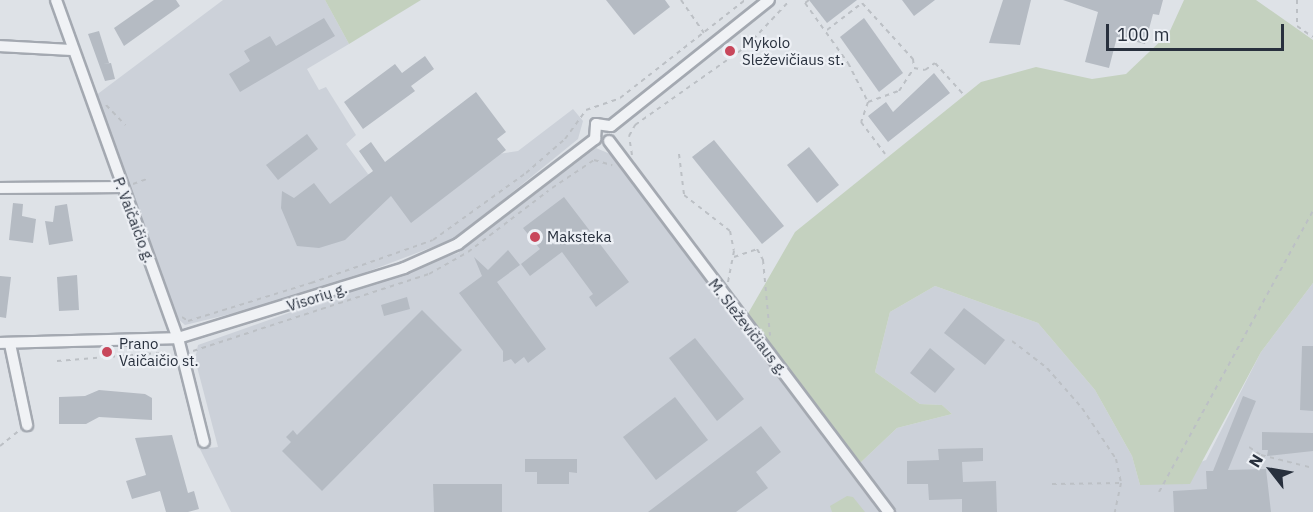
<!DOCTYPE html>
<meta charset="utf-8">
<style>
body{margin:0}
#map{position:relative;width:1313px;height:512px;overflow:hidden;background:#dee2e7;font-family:"IBM Plex Sans",sans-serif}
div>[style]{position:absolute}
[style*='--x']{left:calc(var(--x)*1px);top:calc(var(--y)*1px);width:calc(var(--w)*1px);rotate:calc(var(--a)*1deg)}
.built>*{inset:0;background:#ccd1d9}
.green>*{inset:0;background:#c4d1bf}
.building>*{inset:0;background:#b5bbc3}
.path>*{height:2px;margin-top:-1px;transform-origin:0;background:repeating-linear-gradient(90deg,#bcc0c5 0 4.5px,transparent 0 9px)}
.roads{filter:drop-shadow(2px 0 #a4a9b1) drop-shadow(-2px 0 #a4a9b1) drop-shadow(0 2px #a4a9b1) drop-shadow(0 -2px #a4a9b1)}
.street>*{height:10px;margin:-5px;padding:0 5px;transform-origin:5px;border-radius:5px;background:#f0f2f5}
.dots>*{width:16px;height:16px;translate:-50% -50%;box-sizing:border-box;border:3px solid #edf0f5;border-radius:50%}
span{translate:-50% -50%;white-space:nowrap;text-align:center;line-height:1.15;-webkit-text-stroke:4.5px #edf0f5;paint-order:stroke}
.poi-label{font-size:15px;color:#28303d}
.left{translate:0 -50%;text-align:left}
.street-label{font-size:15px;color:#28303d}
.north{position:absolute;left:1241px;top:440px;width:60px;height:60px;-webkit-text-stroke:4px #edf0f5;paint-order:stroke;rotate:301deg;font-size:16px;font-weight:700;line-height:24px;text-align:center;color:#28303d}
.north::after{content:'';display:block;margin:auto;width:21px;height:27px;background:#28303d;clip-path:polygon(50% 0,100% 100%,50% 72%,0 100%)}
.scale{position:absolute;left:1106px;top:24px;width:178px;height:27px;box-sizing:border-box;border:3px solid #28303d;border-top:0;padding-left:8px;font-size:18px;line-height:21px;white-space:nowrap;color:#28303d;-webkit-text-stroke:4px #edf0f5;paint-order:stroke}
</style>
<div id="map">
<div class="built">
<i style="clip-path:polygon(223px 0,325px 0,349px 44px,307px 69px,319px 90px,326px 87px,356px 135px,346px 144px,368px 174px,518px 151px,573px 109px,583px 121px,578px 139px,456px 238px,301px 297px,185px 325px,176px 317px,95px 96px)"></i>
<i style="clip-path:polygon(596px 148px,610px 154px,879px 512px,231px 512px,200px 449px,218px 447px,195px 359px,198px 345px,458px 253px)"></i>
<i style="clip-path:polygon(1313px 283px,1313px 512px,896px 512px,858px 465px,897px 428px,952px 414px,942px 405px,920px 404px,875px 372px,890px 312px,935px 286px,1038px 323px,1095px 390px,1132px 456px,1140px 485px,1206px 460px,1261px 352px)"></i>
</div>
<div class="green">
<i style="clip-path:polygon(325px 0,421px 0,349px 44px)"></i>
<i style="clip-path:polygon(1184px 0,1256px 0,1313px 40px,1313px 283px,1261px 352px,1190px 484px,1140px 485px,1132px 456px,1095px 390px,1038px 323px,935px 286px,890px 312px,875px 372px,920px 404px,942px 405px,952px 414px,897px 428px,858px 465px,746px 317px,795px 232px,981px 82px,1036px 67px,1092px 79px,1126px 74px,1169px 33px)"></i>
<i style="clip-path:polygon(847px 496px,853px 497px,865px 512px,832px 512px,830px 506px)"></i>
</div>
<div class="building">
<i style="clip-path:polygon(154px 0,176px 0,180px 6px,124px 46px,114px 28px)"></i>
<i style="clip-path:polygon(606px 0,665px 0,670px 7px,634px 35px)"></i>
<i style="clip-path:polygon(809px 0,857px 0,827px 23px)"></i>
<i style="clip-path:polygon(902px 0,935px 0,914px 16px)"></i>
<i style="clip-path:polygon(1003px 0,1031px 0,1020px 45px,989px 43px)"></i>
<i style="clip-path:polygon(1063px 0,1163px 0,1159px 15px,1153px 14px,1145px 44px,1117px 37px,1109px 68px,1085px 62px,1098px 12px)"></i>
<i style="clip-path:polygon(324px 18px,335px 36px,240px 92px,229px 74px,250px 61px,244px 51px,270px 36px,276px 46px)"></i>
<i style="clip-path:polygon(864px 18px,903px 73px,879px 92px,840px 37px)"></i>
<i style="clip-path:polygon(99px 31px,109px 63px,103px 64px,111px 63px,115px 79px,105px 81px,88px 34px)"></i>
<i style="clip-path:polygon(425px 56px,434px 69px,411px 86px,415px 91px,363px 129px,344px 102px,395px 64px,402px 73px)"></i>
<i style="clip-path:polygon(934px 73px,950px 93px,888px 142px,868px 116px,886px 102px,893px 112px)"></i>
<i style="clip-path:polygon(476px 92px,506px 132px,497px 139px,506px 150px,411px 223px,391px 196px,345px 240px,319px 248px,297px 246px,281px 208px,282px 191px,294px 198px,314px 183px,330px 204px,373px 171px,359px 151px,371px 142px,385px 162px)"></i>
<i style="clip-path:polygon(307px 134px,318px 149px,278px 180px,266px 165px)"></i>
<i style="clip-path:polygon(714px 140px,784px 226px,762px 244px,692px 157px)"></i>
<i style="clip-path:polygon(809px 147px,839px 185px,817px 203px,787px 165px)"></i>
<i style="clip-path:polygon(564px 197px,629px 282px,596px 307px,589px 297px,593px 294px,562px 252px,530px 276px,521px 264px,540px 249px,523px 228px)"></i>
<i style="clip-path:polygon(13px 203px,23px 204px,22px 216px,36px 219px,33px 243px,9px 240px)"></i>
<i style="clip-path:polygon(67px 204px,73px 241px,49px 245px,45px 221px,53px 222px,55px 206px)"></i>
<i style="clip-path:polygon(508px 250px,520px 265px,497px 282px,546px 349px,528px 363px,524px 357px,515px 364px,511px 359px,503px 362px,503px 351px,459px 293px,482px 276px,474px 257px,488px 270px)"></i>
<i style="clip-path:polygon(77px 275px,79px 310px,59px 311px,57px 277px)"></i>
<i style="clip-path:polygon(0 276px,11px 277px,6px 318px,0 317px)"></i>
<i style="clip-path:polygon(407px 297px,410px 309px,384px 316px,381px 305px)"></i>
<i style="clip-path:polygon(964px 308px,1005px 340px,985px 365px,944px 333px)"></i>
<i style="clip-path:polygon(422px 310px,462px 350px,322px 491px,282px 451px,291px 442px,286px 437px,293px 430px,297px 435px)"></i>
<i style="clip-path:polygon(695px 338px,744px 399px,717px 421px,669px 358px)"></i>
<i style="clip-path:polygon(1302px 346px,1313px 346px,1313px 411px,1300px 410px)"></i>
<i style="clip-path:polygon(930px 348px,955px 369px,935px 393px,910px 373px)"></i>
<i style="clip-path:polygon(99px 390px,145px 394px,152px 398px,152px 420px,99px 417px,86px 424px,59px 424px,59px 397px,85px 396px)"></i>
<i style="clip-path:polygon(1243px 396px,1256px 401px,1228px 470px,1266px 469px,1271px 512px,1174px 512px,1173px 491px,1207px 489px,1206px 471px,1213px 471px)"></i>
<i style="clip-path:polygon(675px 397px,708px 440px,656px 480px,623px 437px)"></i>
<i style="clip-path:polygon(761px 426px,781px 452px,756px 472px,768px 488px,736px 512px,648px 512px)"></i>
<i style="clip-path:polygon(1262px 432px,1313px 433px,1313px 451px,1267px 456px,1268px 450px,1262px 450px)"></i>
<i style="clip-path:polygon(172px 435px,188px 493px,194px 491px,199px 509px,188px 512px,166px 512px,160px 491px,132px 499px,126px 481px,146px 475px,135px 438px)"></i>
<i style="clip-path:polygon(983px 448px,983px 461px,962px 462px,963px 482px,996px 481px,997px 512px,962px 512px,962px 499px,929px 500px,928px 484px,907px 484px,907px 461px,939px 460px,938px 449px)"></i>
<i style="clip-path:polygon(525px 459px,577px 459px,577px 473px,569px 472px,569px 484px,537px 484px,537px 472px,525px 472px)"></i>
<i style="clip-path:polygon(433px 484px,502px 484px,502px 512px,434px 512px)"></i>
</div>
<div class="path">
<i style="--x:681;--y:0;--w:40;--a:55.1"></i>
<i style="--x:809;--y:0;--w:5;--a:143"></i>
<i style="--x:805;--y:3;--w:74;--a:54.4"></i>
<i style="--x:848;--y:63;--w:44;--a:62.9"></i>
<i style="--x:868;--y:102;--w:21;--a:109"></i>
<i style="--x:861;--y:122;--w:40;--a:53"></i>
<i style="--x:1297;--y:0;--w:26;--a:90"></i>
<i style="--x:1297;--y:26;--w:19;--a:35"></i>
<i style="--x:827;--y:30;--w:44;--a:-37.6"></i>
<i style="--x:862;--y:3;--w:76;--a:47.7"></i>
<i style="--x:913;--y:59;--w:9;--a:84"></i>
<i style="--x:868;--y:102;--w:33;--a:-20"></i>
<i style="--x:899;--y:91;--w:27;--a:-57"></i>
<i style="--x:914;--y:68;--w:11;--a:10"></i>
<i style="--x:925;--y:70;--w:12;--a:-35"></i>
<i style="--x:935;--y:63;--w:42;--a:47.9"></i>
<i style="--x:106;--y:105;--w:28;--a:46"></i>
<i style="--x:679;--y:154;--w:41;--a:83"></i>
<i style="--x:684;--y:195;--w:58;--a:38"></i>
<i style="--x:730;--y:231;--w:20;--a:79"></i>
<i style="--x:734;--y:251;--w:32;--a:101"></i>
<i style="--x:632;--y:155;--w:19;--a:-99"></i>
<i style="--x:629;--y:136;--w:13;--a:-61"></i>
<i style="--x:635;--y:125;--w:137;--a:-35.2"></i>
<i style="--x:747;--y:46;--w:63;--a:-46.9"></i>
<i style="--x:133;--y:184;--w:15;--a:-20"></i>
<i style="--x:552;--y:188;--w:50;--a:-33.7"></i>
<i style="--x:594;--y:160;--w:19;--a:16"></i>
<i style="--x:734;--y:257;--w:24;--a:-19"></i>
<i style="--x:757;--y:249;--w:13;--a:61"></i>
<i style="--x:763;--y:260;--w:76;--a:84.7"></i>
<i style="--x:182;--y:317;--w:7;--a:34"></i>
<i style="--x:188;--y:321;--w:129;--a:-17.2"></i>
<i style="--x:311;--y:283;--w:129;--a:-19.4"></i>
<i style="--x:433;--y:240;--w:115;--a:-35.8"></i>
<i style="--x:526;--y:173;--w:52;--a:-41.1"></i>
<i style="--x:565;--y:139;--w:36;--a:-54"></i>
<i style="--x:586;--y:110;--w:36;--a:-19"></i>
<i style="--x:620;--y:98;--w:159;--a:-38.1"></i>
<i style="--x:1012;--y:341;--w:44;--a:37.6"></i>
<i style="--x:1047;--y:368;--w:53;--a:48.8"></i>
<i style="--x:1082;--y:408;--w:61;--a:56.3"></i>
<i style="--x:1116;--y:459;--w:25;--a:78"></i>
<i style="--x:1121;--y:483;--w:30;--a:102"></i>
<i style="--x:193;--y:351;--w:248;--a:-18.1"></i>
<i style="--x:429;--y:274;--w:45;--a:-29.4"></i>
<i style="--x:468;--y:252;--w:101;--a:-37.3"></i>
<i style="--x:57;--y:361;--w:101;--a:-4.5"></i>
<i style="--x:158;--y:353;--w:15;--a:16"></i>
<i style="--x:0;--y:446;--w:26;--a:-39"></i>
<i style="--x:1249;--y:447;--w:14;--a:34"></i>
<i style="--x:1261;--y:455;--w:54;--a:14"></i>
<i style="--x:1052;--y:484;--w:69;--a:-0.8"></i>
<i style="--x:1159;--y:492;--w:320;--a:-61.3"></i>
</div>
<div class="roads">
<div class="street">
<i style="--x:56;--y:0;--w:359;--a:70.2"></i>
<i style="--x:178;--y:338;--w:107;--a:76"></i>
<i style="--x:0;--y:46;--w:71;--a:3.2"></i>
<i style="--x:611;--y:126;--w:202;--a:-38.6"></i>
<i style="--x:595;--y:139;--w:15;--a:-86"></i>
<i style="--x:596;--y:124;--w:15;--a:8"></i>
<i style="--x:609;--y:141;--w:465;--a:53"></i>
<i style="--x:0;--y:188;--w:121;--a:-0.5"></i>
<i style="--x:0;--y:343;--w:178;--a:-1.6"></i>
<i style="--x:178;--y:338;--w:237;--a:-17.2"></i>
<i style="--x:404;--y:268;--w:59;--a:-24"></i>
<i style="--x:458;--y:244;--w:173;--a:-37.5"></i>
<i style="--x:10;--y:344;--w:83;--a:78.1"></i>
</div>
</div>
<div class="dots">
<i style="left:730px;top:51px;background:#c8475b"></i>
<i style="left:535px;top:237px;background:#c8475b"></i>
<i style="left:107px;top:352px;background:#c8475b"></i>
</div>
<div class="poi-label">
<span class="left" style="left:742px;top:51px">Mykolo<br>Sleževičiaus st.</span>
<span class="left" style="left:547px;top:237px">Maksteka</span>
<span class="left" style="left:119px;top:352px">Prano<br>Vaičaičio st.</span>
</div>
<div class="street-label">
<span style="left:134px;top:220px;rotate:69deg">P. Vaičaičio g.</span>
<span style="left:317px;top:297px;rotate:-18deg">Visorių g.</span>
<span style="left:748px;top:327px;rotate:52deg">M. Sleževičiaus g.</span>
</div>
<div class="north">N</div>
<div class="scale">100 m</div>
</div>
